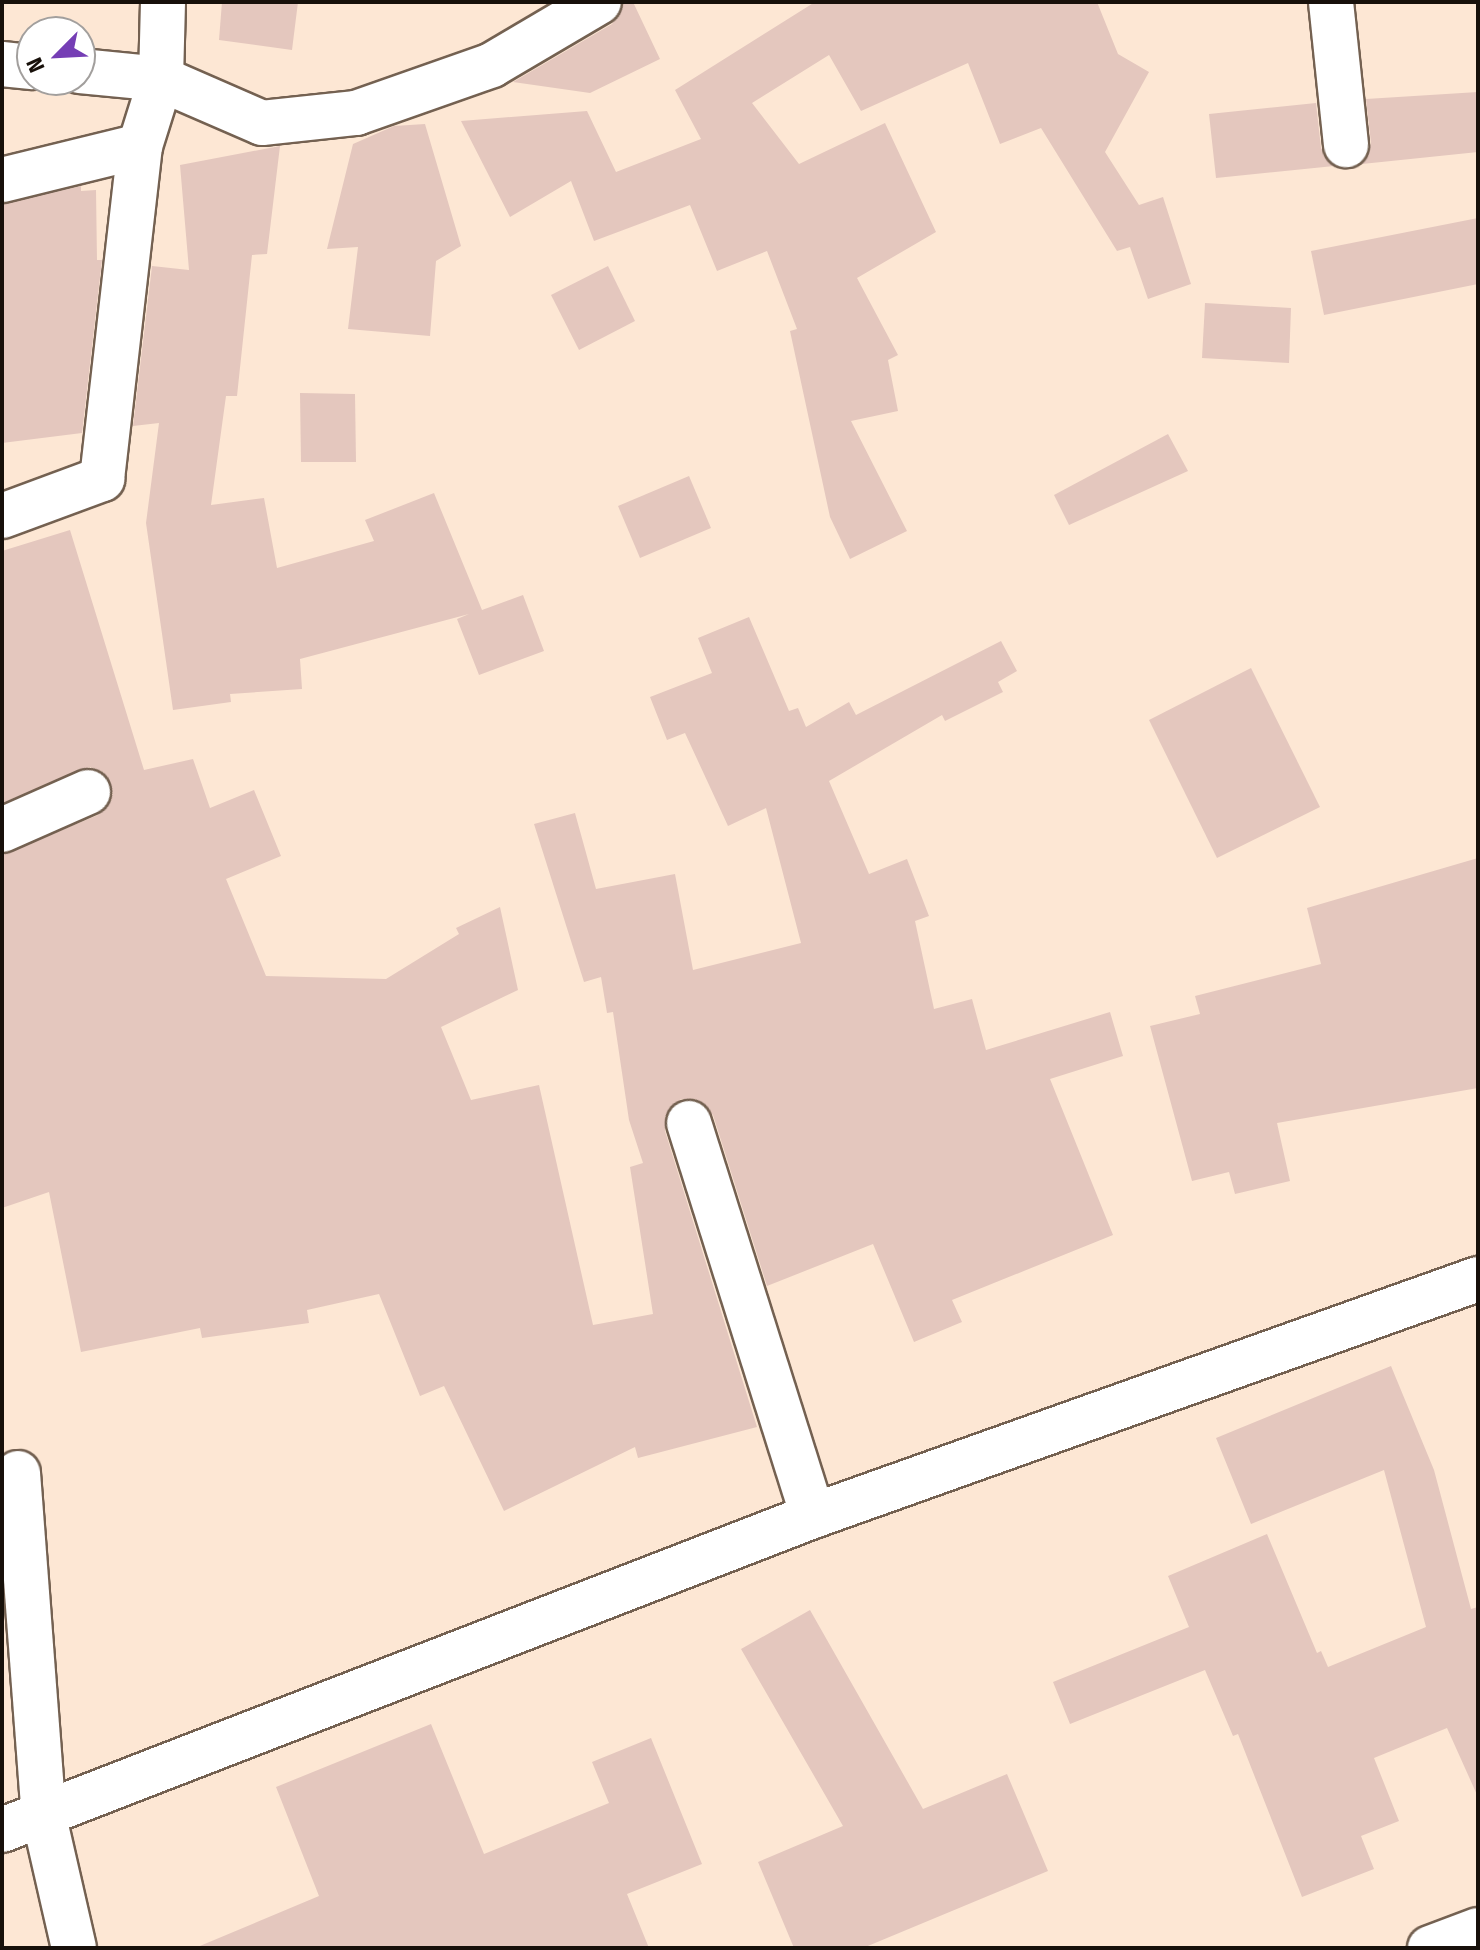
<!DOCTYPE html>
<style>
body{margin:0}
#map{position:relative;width:1480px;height:1950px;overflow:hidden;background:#fde7d4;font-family:"Fira Sans Condensed",sans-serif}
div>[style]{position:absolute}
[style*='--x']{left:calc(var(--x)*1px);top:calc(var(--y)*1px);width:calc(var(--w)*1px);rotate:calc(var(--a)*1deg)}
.building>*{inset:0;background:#e4c7be}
.roads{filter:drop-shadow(2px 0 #746151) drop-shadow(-2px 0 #746151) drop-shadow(0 2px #746151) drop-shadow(0 -2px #746151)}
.street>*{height:44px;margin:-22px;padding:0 22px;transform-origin:22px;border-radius:22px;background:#fff}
span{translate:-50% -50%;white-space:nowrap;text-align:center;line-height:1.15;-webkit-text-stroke:6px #fff;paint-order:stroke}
.frame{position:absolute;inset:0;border:4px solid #17100a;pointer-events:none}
.north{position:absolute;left:16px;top:16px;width:80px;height:80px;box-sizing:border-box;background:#fff;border:2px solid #a29f9d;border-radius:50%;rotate:246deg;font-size:22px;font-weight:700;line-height:32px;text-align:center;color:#17100a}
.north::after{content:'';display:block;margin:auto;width:28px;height:36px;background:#753eb5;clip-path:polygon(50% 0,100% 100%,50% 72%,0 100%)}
</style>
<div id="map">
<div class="building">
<i style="clip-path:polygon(222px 2px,298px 2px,292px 50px,219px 40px)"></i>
<i style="clip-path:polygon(624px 2px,633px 2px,660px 59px,590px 93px,513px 82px,612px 24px)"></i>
<i style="clip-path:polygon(815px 2px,1097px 2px,1118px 54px,1149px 72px,1105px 152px,1139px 205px,1163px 197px,1191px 284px,1148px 299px,1130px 247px,1117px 251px,1041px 128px,1000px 144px,968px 63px,861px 111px,829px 55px,752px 103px,799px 164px,885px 123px,936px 232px,857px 278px,898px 355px,888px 360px,898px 411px,851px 421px,907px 531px,850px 559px,830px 517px,790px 331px,797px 329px,767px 251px,717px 271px,690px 205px,594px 241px,571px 181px,510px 217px,461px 121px,587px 111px,616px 172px,701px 139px,675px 90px)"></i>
<i style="clip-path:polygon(1478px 92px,1478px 152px,1362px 164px,1371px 143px,1366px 99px)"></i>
<i style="clip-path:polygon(1316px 103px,1321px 148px,1334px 166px,1216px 178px,1209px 114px)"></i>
<i style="clip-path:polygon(425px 124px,461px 246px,436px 261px,430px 336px,348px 329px,358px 247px,327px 249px,353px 144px,394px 126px)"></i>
<i style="clip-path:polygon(280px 146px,267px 254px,252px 255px,237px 396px,226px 396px,211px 505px,264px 498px,277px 568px,374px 541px,365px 520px,434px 493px,482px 610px,523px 595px,544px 651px,479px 675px,457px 619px,469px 614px,300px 659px,302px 689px,230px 694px,231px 702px,173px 710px,146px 523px,159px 423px,133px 426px,152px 266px,189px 270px,180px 165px)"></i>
<i style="clip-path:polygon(81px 186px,81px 191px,96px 190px,97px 260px,102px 260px,82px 433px,2px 443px,2px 204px)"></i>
<i style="clip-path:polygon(1478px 218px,1478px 284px,1324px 315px,1311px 251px)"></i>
<i style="clip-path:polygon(608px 266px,635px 321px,579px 350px,551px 295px)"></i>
<i style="clip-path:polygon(1205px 303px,1291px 308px,1289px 363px,1202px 358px)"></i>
<i style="clip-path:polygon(300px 393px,355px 394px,356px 462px,301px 462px)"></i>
<i style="clip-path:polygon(1168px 434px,1188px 471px,1069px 525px,1054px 495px)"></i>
<i style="clip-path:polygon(689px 476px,711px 528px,640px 558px,618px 506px)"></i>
<i style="clip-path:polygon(70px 530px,144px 770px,193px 759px,210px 808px,254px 790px,281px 856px,226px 879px,266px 976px,386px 979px,459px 934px,456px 928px,500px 907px,518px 990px,441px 1027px,471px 1100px,539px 1085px,593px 1325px,653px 1314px,630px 1167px,643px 1163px,629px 1120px,613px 1012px,607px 1013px,601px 977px,584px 982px,534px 824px,575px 813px,596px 889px,675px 874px,693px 970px,801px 943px,766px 808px,728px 826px,685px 733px,667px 740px,650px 697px,712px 673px,698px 638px,749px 617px,789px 711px,798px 708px,806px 727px,849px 702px,856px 715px,1001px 641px,1017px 671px,998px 682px,1003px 692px,945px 721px,942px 715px,829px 781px,869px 874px,907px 859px,929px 916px,915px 921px,934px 1009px,972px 999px,986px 1050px,1110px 1012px,1123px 1056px,1050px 1079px,1113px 1235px,952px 1300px,962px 1322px,914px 1342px,873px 1244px,767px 1286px,713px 1115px,695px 1099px,681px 1099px,665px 1117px,665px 1131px,757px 1427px,638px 1458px,635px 1447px,504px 1511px,444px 1386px,420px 1396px,379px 1294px,307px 1310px,309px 1323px,202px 1338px,200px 1328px,81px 1352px,49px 1192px,2px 1208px,2px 855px,98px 815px,113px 794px,103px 772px,90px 767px,2px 803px,2px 551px)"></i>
<i style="clip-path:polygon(1251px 668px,1320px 807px,1217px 858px,1149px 720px)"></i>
<i style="clip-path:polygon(1478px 858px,1478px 1088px,1277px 1123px,1290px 1181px,1235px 1194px,1229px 1172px,1192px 1181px,1150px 1026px,1200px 1014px,1195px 996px,1321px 964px,1307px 908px)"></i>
<i style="clip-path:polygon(1391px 1366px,1434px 1470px,1471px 1609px,1478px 1607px,1478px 1797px,1447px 1728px,1374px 1758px,1399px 1821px,1361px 1836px,1374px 1869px,1302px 1897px,1238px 1734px,1233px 1736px,1205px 1670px,1070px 1724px,1053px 1682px,1189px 1627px,1168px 1576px,1267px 1534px,1317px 1653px,1321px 1651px,1328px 1667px,1426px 1627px,1384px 1470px,1251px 1524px,1216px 1438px)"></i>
<i style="clip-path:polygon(810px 1610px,923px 1809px,1007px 1774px,1048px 1871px,863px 1948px,794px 1948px,758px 1862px,843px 1826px,741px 1649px)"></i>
<i style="clip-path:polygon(431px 1724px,484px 1854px,609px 1803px,592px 1762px,651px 1738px,702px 1864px,627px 1894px,649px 1948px,195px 1948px,319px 1896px,276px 1787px)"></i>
</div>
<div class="roads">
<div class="street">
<i style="--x:1331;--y:2;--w:144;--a:84"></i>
<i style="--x:2;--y:64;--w:30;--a:6"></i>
<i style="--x:80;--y:71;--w:81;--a:5.6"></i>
<i style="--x:161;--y:79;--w:110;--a:23.5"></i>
<i style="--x:262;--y:123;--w:95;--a:-6.1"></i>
<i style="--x:356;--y:113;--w:144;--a:-19.4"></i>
<i style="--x:492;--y:65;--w:124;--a:-30.5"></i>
<i style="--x:2;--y:180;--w:142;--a:-13.8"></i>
<i style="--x:2;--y:516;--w:107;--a:-20.3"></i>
<i style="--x:102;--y:479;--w:335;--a:-83.5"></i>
<i style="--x:140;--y:146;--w:70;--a:-72.6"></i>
<i style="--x:161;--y:79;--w:77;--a:-88.5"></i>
<i style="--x:2;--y:830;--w:94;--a:-23.8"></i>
<i style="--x:689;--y:1123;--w:412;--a:72.5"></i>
<i style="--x:18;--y:1473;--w:345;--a:85.7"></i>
<i style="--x:44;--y:1817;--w:134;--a:77.1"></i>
<i style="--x:2;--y:1830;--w:870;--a:-21.17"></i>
<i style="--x:813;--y:1516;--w:706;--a:-19.62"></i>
<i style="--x:1430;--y:1948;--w:51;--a:-20.6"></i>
</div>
</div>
<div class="frame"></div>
<div class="north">N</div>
</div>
